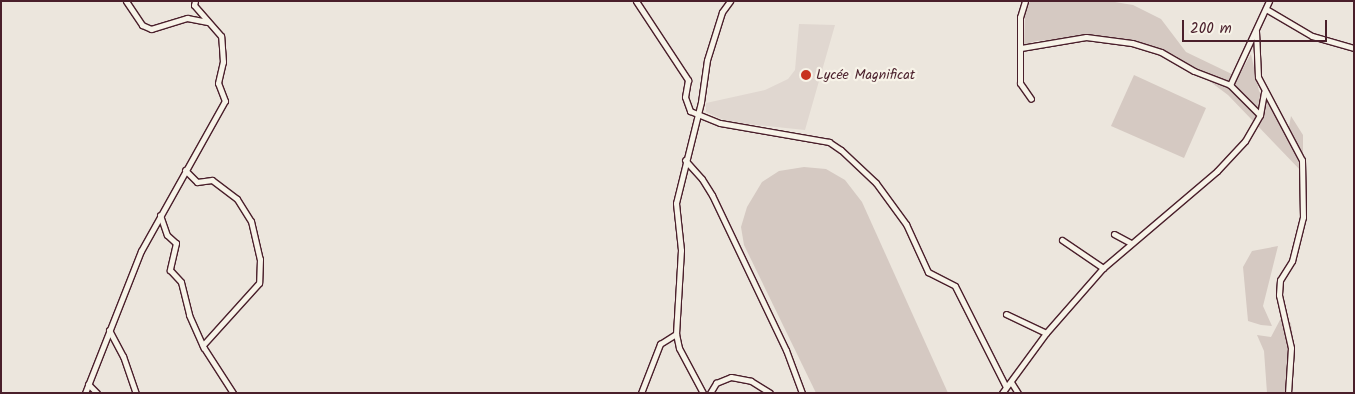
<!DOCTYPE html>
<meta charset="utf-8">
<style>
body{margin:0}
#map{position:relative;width:1355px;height:394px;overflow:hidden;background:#ece6dd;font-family:Kalam,sans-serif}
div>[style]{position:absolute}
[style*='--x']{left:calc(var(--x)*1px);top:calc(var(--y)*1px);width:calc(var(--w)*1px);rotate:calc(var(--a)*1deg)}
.built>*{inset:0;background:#e0d7d0}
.green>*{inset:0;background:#d5c9c2}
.roads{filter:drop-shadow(1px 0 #4a1f2b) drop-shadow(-1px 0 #4a1f2b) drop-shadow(0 1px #4a1f2b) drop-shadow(0 -1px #4a1f2b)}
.minor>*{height:5px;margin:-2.5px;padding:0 2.5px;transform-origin:2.5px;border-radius:2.5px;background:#f7f3e8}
.dots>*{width:14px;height:14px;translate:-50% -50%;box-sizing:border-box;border:2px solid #f7f3e8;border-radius:50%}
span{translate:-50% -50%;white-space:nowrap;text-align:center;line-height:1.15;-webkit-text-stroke:4.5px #f7f3e8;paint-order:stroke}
.poi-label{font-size:14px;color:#4a1f2b}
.left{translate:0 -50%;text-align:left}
.frame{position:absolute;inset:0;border:2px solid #4a1f2b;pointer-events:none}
.scale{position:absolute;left:1182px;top:20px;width:145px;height:22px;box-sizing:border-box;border:2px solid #4a1f2b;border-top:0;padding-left:6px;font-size:15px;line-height:18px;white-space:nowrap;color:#4a1f2b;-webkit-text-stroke:4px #f7f3e8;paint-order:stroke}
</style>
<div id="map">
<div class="built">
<i style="clip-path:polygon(799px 24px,835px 25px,805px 130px,728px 122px,706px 112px,706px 103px,765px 90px,788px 79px,795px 70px)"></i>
</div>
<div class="green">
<i style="clip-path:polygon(1030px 1px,1109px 1px,1133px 5px,1161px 19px,1186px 52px,1238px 77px,1251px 54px,1259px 91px,1288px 132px,1291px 116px,1303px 135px,1303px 173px,1228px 95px,1176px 56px,1137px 41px,1102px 36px,1036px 41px,1024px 45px,1025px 14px)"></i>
<i style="clip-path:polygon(1134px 75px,1206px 108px,1184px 158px,1111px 126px)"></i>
<i style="clip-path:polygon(804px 167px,826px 169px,845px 180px,862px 202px,948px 393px,816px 393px,744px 245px,741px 227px,747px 207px,762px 182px,779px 171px)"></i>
<i style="clip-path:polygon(1278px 246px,1263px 306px,1272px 326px,1261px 325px,1248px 321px,1243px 267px,1252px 251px)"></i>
<i style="clip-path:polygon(1281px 318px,1291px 323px,1295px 354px,1291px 393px,1267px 393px,1264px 351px,1257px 335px,1271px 337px)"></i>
</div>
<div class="roads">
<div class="minor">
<i style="--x:126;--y:1;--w:29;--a:56"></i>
<i style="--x:142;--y:25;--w:10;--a:24"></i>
<i style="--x:151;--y:29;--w:38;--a:-17"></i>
<i style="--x:187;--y:18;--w:21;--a:11"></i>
<i style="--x:636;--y:1;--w:95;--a:56.6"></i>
<i style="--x:688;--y:80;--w:17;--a:100"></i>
<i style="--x:685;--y:97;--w:15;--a:70"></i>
<i style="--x:690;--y:111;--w:32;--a:22"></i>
<i style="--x:720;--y:123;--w:111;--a:9.9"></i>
<i style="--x:829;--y:142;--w:14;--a:34"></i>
<i style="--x:841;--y:150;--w:48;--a:43.3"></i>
<i style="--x:876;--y:183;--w:51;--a:53.8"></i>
<i style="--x:906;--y:224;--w:53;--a:65.4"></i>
<i style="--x:928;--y:272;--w:30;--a:27"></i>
<i style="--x:955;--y:286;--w:113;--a:63.2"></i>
<i style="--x:1025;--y:1;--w:17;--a:107"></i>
<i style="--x:1020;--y:17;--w:66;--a:90"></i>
<i style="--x:1020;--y:83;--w:19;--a:55"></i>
<i style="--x:1266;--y:9;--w:53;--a:30.4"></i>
<i style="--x:1312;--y:36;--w:44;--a:15.9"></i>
<i style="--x:1256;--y:31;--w:46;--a:87.5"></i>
<i style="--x:1258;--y:77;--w:94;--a:62.1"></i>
<i style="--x:1302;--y:160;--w:57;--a:89"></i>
<i style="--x:1303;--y:217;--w:45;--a:104"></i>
<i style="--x:1292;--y:261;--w:22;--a:122"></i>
<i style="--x:1280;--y:280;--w:15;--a:94"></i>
<i style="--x:1279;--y:295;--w:54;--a:77.2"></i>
<i style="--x:1291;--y:348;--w:45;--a:93.8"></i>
<i style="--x:1021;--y:48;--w:66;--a:-9.6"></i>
<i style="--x:1086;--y:37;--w:46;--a:7.4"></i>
<i style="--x:1132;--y:43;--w:30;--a:17"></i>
<i style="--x:1161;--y:52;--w:38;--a:30"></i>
<i style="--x:1194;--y:71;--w:39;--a:21"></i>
<i style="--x:1230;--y:85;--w:42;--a:45"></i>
<i style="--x:1230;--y:85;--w:93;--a:-65.1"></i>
<i style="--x:685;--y:160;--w:25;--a:48"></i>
<i style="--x:702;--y:179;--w:19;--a:58"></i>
<i style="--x:712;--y:195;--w:172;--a:64.5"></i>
<i style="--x:786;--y:350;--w:46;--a:69.6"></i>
<i style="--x:185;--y:170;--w:17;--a:45"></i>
<i style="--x:197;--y:182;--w:15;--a:-8"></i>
<i style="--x:212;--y:180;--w:31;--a:37"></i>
<i style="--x:237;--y:199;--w:26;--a:58"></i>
<i style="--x:251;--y:221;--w:39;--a:77"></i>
<i style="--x:260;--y:259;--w:24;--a:92"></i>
<i style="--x:259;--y:283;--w:84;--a:132.1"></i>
<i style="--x:160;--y:215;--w:21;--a:71"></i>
<i style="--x:167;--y:235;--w:12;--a:42"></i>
<i style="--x:176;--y:243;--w:28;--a:103"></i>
<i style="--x:170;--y:270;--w:16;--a:47"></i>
<i style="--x:181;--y:282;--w:34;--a:76"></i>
<i style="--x:189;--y:315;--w:36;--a:66"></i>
<i style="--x:204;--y:348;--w:54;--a:57.2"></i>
<i style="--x:1114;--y:234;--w:19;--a:28"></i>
<i style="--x:1062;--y:240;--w:50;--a:34.3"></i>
<i style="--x:1006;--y:314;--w:44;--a:25.4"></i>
<i style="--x:109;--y:330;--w:30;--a:62"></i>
<i style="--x:123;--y:356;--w:39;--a:71"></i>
<i style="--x:1011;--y:382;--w:13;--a:58"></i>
<i style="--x:88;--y:384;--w:13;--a:45"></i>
<i style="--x:85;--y:393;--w:153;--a:-68.5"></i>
<i style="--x:141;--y:251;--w:172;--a:-60.8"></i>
<i style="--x:225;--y:101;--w:19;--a:-111"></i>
<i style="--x:218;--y:83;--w:22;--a:-77"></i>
<i style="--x:223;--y:62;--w:26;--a:-94"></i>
<i style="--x:221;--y:36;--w:41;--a:-131.1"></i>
<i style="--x:194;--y:5;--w:4;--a:-76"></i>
<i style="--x:641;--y:393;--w:53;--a:-68.8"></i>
<i style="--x:660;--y:344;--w:19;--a:-32"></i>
<i style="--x:703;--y:393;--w:51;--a:-118.1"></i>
<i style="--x:679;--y:348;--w:14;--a:-102"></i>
<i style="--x:676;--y:334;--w:84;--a:-86.6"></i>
<i style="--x:681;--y:250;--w:47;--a:-96.1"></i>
<i style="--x:676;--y:203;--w:104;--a:-76.1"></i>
<i style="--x:701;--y:102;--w:42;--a:-81.9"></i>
<i style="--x:707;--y:60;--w:50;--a:-72.6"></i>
<i style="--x:722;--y:12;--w:14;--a:-54"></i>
<i style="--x:710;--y:393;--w:12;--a:-59"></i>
<i style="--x:716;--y:383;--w:16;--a:-22"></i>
<i style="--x:731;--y:377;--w:20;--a:11"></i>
<i style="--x:751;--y:381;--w:22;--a:32"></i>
<i style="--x:1002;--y:393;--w:74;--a:-53.7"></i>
<i style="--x:1046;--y:333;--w:86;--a:-48.8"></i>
<i style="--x:1103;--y:268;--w:150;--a:-40.4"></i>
<i style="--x:1217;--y:171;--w:41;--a:-47"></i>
<i style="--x:1245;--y:141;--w:30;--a:-60"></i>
<i style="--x:1260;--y:115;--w:23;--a:-80"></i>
</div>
</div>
<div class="dots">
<i style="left:806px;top:75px;background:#c8321e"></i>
</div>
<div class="poi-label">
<span class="left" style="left:816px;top:75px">Lycée Magnificat</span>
</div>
<div class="frame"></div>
<div class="scale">200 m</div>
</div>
